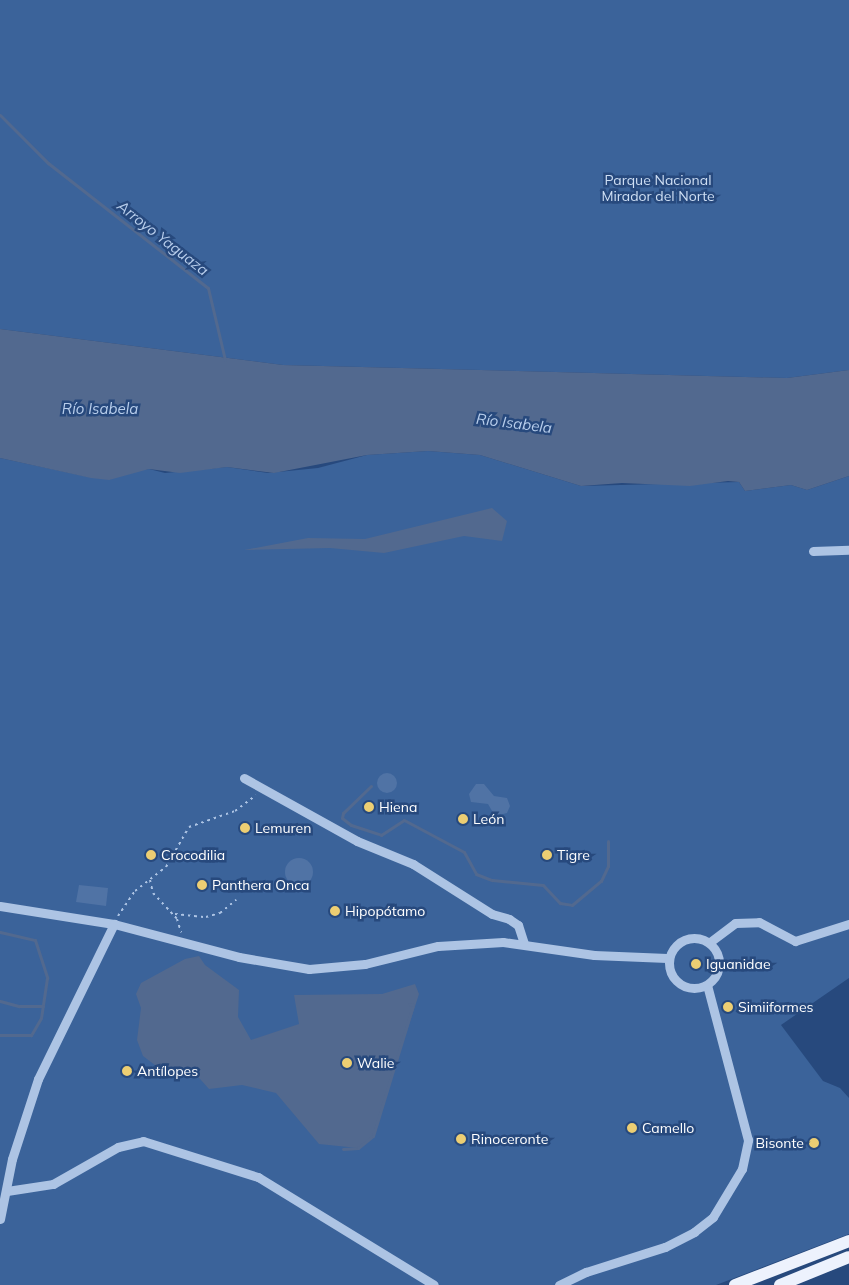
<!DOCTYPE html>
<meta charset="utf-8">
<style>
body{margin:0}
#map{position:relative;width:849px;height:1285px;overflow:hidden;background:#27497d;font-family:Mulish,sans-serif}
div>[style]{position:absolute}
[style*='--x']{left:calc(var(--x)*1px);top:calc(var(--y)*1px);width:calc(var(--w)*1px);rotate:calc(var(--a)*1deg)}
.green>*{inset:0;background:#3b639a}
.water>*{inset:0;background:#52698f}
.stream>*{height:3px;margin:-1.5px;padding:0 1.5px;transform-origin:1.5px;border-radius:1.5px;background:#52698f}
.building>*{inset:0;background:#5073a5}
.round{border-radius:50%}
.path>*{height:2px;margin-top:-1px;transform-origin:0;background:repeating-linear-gradient(90deg,#adc4e4 0 2.5px,transparent 0 6.5px)}
.minor>*{height:9px;margin:-4.5px;padding:0 4.5px;transform-origin:4.5px;border-radius:4.5px;background:#adc4e4}
.minor>.ring{margin:-4.5px;padding:0;box-sizing:content-box;background:none;border:9px solid #adc4e4;border-radius:50%}
.major>*{height:12px;margin:-6px;padding:0 6px;transform-origin:6px;border-radius:6px;background:#edf2fd}
.dots>*{width:14px;height:14px;translate:-50% -50%;box-sizing:border-box;border:2px solid #27497d;border-radius:50%}
span{translate:-50% -50%;white-space:nowrap;text-align:center;line-height:1.15;-webkit-text-stroke:5px #27497d;paint-order:stroke}
.park-label{font-size:14px;color:#cfdff4}
.poi-label{font-size:14px;color:#fff}
.left{translate:0 -50%;text-align:left}
.right{translate:-100% -50%;text-align:right}
.water-label{font-size:15px;color:#b8ceec;font-style:italic}
</style>
<div id="map">
<div class="green">
<i style="clip-path:polygon(0 0,849px 0,849px 370px,787px 378px,283px 365px,0 329px)"></i>
<i style="clip-path:polygon(428px 451px,480px 455px,581px 486px,739px 482px,745px 491px,791px 485px,807px 490px,849px 476px,849px 978px,781px 1025px,823px 1081px,840px 1088px,849px 1098px,849px 1234px,716px 1285px,0 1285px,0 458px,89px 477px,149px 469px,165px 473px,227px 467px,268px 473px,318px 468px,367px 455px)"></i>
</div>
<div class="water">
<i style="clip-path:polygon(0 329px,283px 365px,787px 378px,849px 370px,849px 476px,807px 490px,791px 485px,745px 491px,739px 482px,728px 481px,690px 486px,622px 483px,581px 486px,480px 455px,428px 451px,367px 455px,274px 473px,227px 467px,180px 473px,149px 469px,109px 480px,91px 478px,0 458px)"></i>
<i style="clip-path:polygon(492px 508px,507px 521px,502px 541px,464px 536px,384px 553px,330px 548px,244px 550px,308px 538px,365px 539px)"></i>
<i style="clip-path:polygon(199px 956px,205px 965px,239px 990px,238px 1017px,251px 1040px,299px 1024px,294px 995px,382px 994px,415px 984px,419px 994px,373px 1136px,358px 1148px,319px 1144px,276px 1093px,242px 1085px,209px 1089px,192px 1070px,168px 1075px,143px 1056px,137px 1040px,141px 1008px,136px 994px,141px 983px,185px 959px)"></i>
</div>
<div class="stream">
<i style="--x:0;--y:115;--w:68;--a:45"></i>
<i style="--x:48;--y:163;--w:203;--a:38"></i>
<i style="--x:208;--y:288;--w:74;--a:76.7"></i>
<i style="--x:371;--y:786;--w:39;--a:136"></i>
<i style="--x:343;--y:813;--w:5;--a:101"></i>
<i style="--x:342;--y:818;--w:11;--a:38"></i>
<i style="--x:351;--y:825;--w:32;--a:18"></i>
<i style="--x:381;--y:835;--w:27;--a:-33"></i>
<i style="--x:404;--y:820;--w:68;--a:28.1"></i>
<i style="--x:464;--y:852;--w:25;--a:61"></i>
<i style="--x:476;--y:874;--w:17;--a:21"></i>
<i style="--x:492;--y:880;--w:51;--a:5.6"></i>
<i style="--x:543;--y:885;--w:25;--a:47"></i>
<i style="--x:560;--y:903;--w:12;--a:9"></i>
<i style="--x:572;--y:905;--w:38;--a:-40"></i>
<i style="--x:601;--y:881;--w:17;--a:-65"></i>
<i style="--x:608;--y:866;--w:25;--a:-90"></i>
<i style="--x:0;--y:932;--w:36;--a:13"></i>
<i style="--x:35;--y:940;--w:40;--a:72"></i>
<i style="--x:47;--y:978;--w:40;--a:98.5"></i>
<i style="--x:41;--y:1018;--w:20;--a:120"></i>
<i style="--x:31;--y:1035;--w:31;--a:180"></i>
<i style="--x:0;--y:1001;--w:20;--a:15"></i>
<i style="--x:19;--y:1006;--w:24;--a:0"></i>
<i style="--x:343;--y:1149;--w:15;--a:-4"></i>
<i style="--x:358;--y:1148;--w:19;--a:-39"></i>
<i style="--x:373;--y:1136;--w:137;--a:-73"></i>
<i style="--x:413;--y:1005;--w:4;--a:-166"></i>
</div>
<div class="building">
<i class="round" style="left:377px;top:773px;width:20px;height:20px"></i>
<i style="clip-path:polygon(476px 784px,484px 784px,494px 796px,507px 798px,510px 806px,507px 813px,495px 816px,488px 804px,471px 802px,469px 794px)"></i>
<i class="round" style="left:285px;top:858px;width:28px;height:28px"></i>
<i style="clip-path:polygon(79px 885px,108px 888px,106px 906px,76px 902px)"></i>
</div>
<div class="path">
<i style="--x:150;--y:880;--w:13;--a:77"></i>
<i style="--x:153;--y:893;--w:35;--a:47"></i>
<i style="--x:177;--y:919;--w:14;--a:73"></i>
<i style="--x:175;--y:914;--w:31;--a:6"></i>
<i style="--x:206;--y:917;--w:15;--a:-16"></i>
<i style="--x:220;--y:913;--w:21;--a:-39"></i>
<i style="--x:118;--y:916;--w:30;--a:-56"></i>
<i style="--x:135;--y:891;--w:39;--a:-38"></i>
<i style="--x:166;--y:867;--w:46;--a:-60.1"></i>
<i style="--x:189;--y:827;--w:49;--a:-19.2"></i>
<i style="--x:235;--y:811;--w:26;--a:-37"></i>
</div>
<div class="minor">
<i style="--x:813;--y:551;--w:36;--a:-2"></i>
<i style="--x:244;--y:778;--w:129;--a:29.1"></i>
<i style="--x:357;--y:841;--w:61;--a:22.3"></i>
<i style="--x:413;--y:864;--w:93;--a:32.3"></i>
<i style="--x:492;--y:914;--w:18;--a:16"></i>
<i style="--x:509;--y:919;--w:11;--a:34"></i>
<i style="--x:518;--y:925;--w:20;--a:72"></i>
<i style="--x:0;--y:906;--w:115;--a:9"></i>
<i style="--x:114;--y:924;--w:129;--a:14.8"></i>
<i style="--x:239;--y:957;--w:71;--a:9.7"></i>
<i style="--x:309;--y:969;--w:56;--a:-5.1"></i>
<i style="--x:365;--y:964;--w:75;--a:-13.9"></i>
<i style="--x:438;--y:946;--w:65;--a:-3.5"></i>
<i style="--x:503;--y:942;--w:92;--a:8.1"></i>
<i style="--x:594;--y:955;--w:73;--a:2.4"></i>
<i class="ring" style="left:669px;top:938px;width:41px;height:41px"></i>
<i style="--x:710;--y:942;--w:31;--a:-37"></i>
<i style="--x:735;--y:923;--w:24;--a:-2"></i>
<i style="--x:759;--y:922;--w:41;--a:27.8"></i>
<i style="--x:795;--y:941;--w:57;--a:-17.5"></i>
<i style="--x:7;--y:1191;--w:47;--a:-8.7"></i>
<i style="--x:53;--y:1184;--w:75;--a:-29.6"></i>
<i style="--x:118;--y:1147;--w:26;--a:-13"></i>
<i style="--x:143;--y:1141;--w:121;--a:17.4"></i>
<i style="--x:258;--y:1177;--w:206;--a:31.5"></i>
<i style="--x:0;--y:1219;--w:61;--a:-78.7"></i>
<i style="--x:12;--y:1159;--w:84;--a:-72"></i>
<i style="--x:38;--y:1079;--w:173;--a:-63.9"></i>
<i style="--x:559;--y:1285;--w:30;--a:-26"></i>
<i style="--x:586;--y:1272;--w:83;--a:-17.6"></i>
<i style="--x:665;--y:1247;--w:33;--a:-27"></i>
<i style="--x:694;--y:1232;--w:24;--a:-38"></i>
<i style="--x:713;--y:1217;--w:56;--a:-58.9"></i>
<i style="--x:742;--y:1169;--w:30;--a:-78"></i>
<i style="--x:748;--y:1140;--w:160;--a:-104.8"></i>
</div>
<div class="major">
<i style="--x:735;--y:1285;--w:122;--a:-21.1"></i>
<i style="--x:780;--y:1285;--w:74;--a:-22.1"></i>
</div>
<div class="dots">
<i style="left:369px;top:807px;background:#ecce73"></i>
<i style="left:463px;top:819px;background:#ecce73"></i>
<i style="left:245px;top:828px;background:#ecce73"></i>
<i style="left:151px;top:855px;background:#ecce73"></i>
<i style="left:547px;top:855px;background:#ecce73"></i>
<i style="left:202px;top:885px;background:#ecce73"></i>
<i style="left:335px;top:911px;background:#ecce73"></i>
<i style="left:696px;top:964px;background:#ecce73"></i>
<i style="left:728px;top:1007px;background:#ecce73"></i>
<i style="left:347px;top:1063px;background:#ecce73"></i>
<i style="left:127px;top:1071px;background:#ecce73"></i>
<i style="left:632px;top:1128px;background:#ecce73"></i>
<i style="left:461px;top:1139px;background:#ecce73"></i>
<i style="left:814px;top:1143px;background:#ecce73"></i>
</div>
<div class="park-label">
<span style="left:658px;top:188px">Parque Nacional<br>Mirador del Norte</span>
</div>
<div class="poi-label">
<span class="left" style="left:379px;top:807px">Hiena</span>
<span class="left" style="left:473px;top:819px">León</span>
<span class="left" style="left:255px;top:828px">Lemuren</span>
<span class="left" style="left:161px;top:855px">Crocodilia</span>
<span class="left" style="left:557px;top:855px">Tigre</span>
<span class="left" style="left:212px;top:885px">Panthera Onca</span>
<span class="left" style="left:345px;top:911px">Hipopótamo</span>
<span class="left" style="left:706px;top:964px">Iguanidae</span>
<span class="left" style="left:738px;top:1007px">Simiiformes</span>
<span class="left" style="left:357px;top:1063px">Walie</span>
<span class="left" style="left:137px;top:1071px">Antílopes</span>
<span class="left" style="left:642px;top:1128px">Camello</span>
<span class="left" style="left:471px;top:1139px">Rinoceronte</span>
<span class="right" style="left:804px;top:1143px">Bisonte</span>
</div>
<div class="water-label">
<span style="left:163px;top:238px;rotate:38deg">Arroyo Yaguaza</span>
<span style="left:100px;top:409px">Río Isabela</span>
<span style="left:514px;top:423px;rotate:7deg">Río Isabela</span>
</div>
</div>
